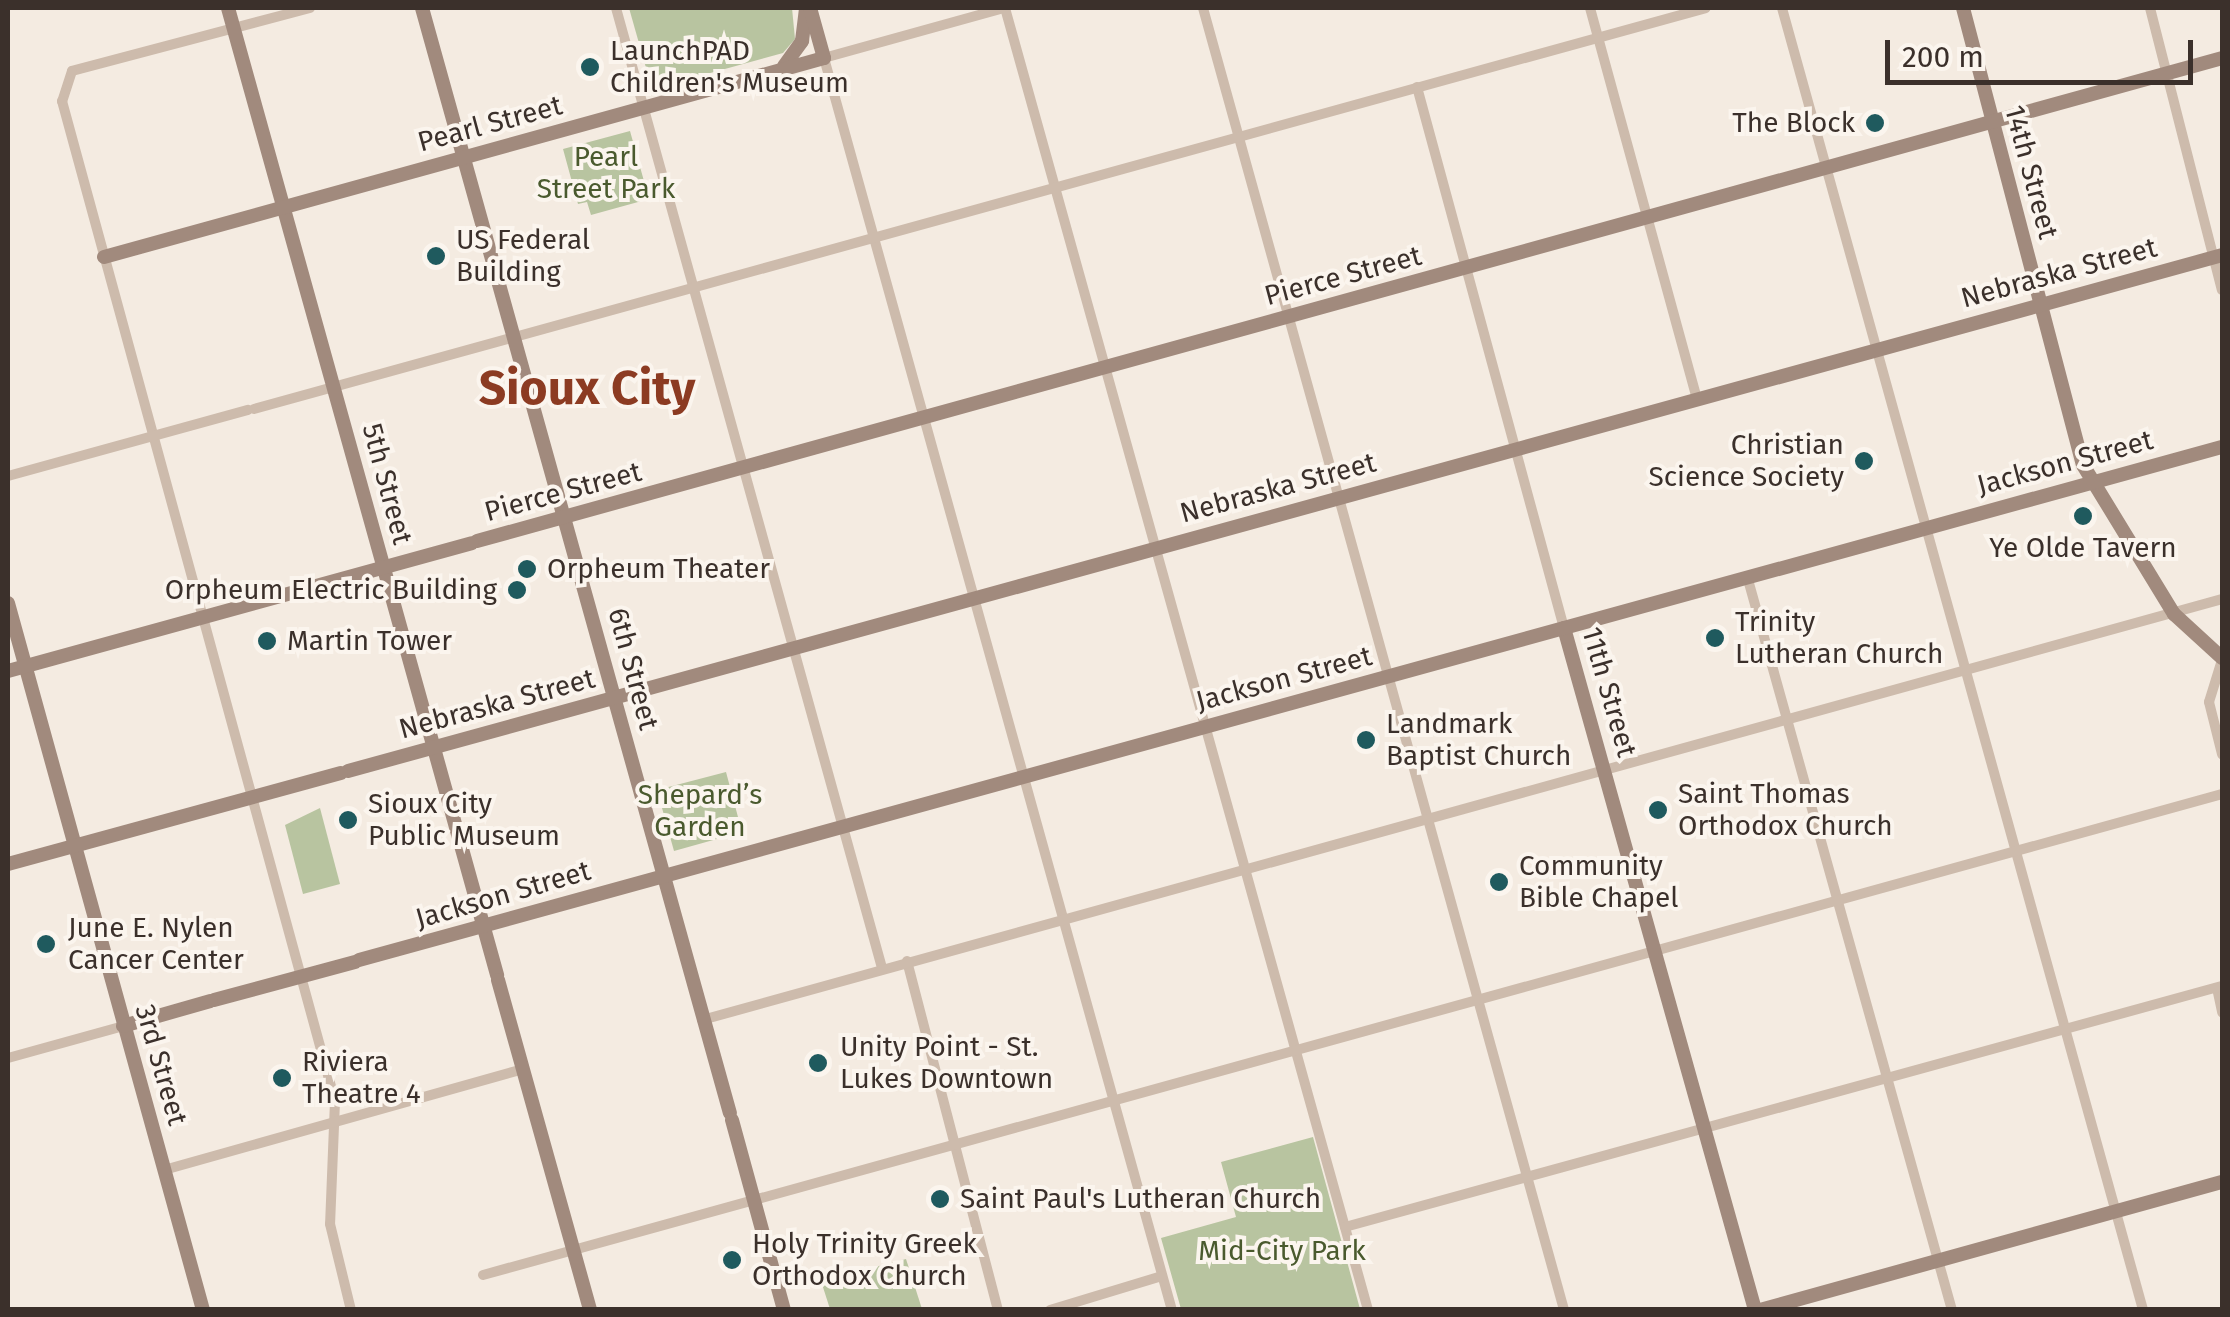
<!DOCTYPE html>
<meta charset="utf-8">
<style>
body{margin:0}
#map{position:relative;width:2230px;height:1317px;overflow:hidden;background:#f4ebe1;font-family:"Fira Sans",sans-serif}
div>[style]{position:absolute}
[style*='--x']{left:calc(var(--x)*1px);top:calc(var(--y)*1px);width:calc(var(--w)*1px);rotate:calc(var(--a)*1deg)}
.green>*{inset:0;background:#b8c4a0}
.street>*{height:10px;margin:-5px;padding:0 5px;transform-origin:5px;border-radius:5px;background:#cdbbac}
.secondary>*{height:14px;margin:-7px;padding:0 7px;transform-origin:7px;border-radius:7px;background:#a18a7d}
.dots>*{width:28px;height:28px;translate:-50% -50%;box-sizing:border-box;border:5px solid #fbf5ee;border-radius:50%}
span{translate:-50% -50%;white-space:nowrap;text-align:center;line-height:1.15;-webkit-text-stroke:8px #fbf5ee;paint-order:stroke}
.poi-label{font-size:28px;color:#3b302b}
.left{translate:0 -50%;text-align:left}
.right{translate:-100% -50%;text-align:right}
.street-label{font-size:28px;color:#3b302b}
.park-label{font-size:28px;color:#4a5a2e}
.town-label{font-size:48px;color:#8c3b22;font-weight:700}
.frame{position:absolute;inset:0;border:10px solid #3b302b;pointer-events:none}
.scale{position:absolute;left:1885px;top:40px;width:308px;height:45px;box-sizing:border-box;border:5px solid #3b302b;border-top:0;padding-left:12px;font-size:30px;line-height:35px;white-space:nowrap;color:#3b302b;-webkit-text-stroke:8px #fbf5ee;paint-order:stroke}
</style>
<div id="map">
<div class="green">
<i style="clip-path:polygon(629px 8px,792px 8px,795px 39px,783px 53px,652px 89px)"></i>
<i style="clip-path:polygon(630px 131px,649px 199px,591px 215px,587px 202px,578px 204px,563px 149px)"></i>
<i style="clip-path:polygon(726px 772px,742px 832px,674px 851px,657px 790px)"></i>
<i style="clip-path:polygon(320px 808px,340px 884px,303px 894px,285px 825px)"></i>
<i style="clip-path:polygon(1313px 1137px,1360px 1309px,1181px 1309px,1161px 1238px,1236px 1217px,1221px 1162px)"></i>
<i style="clip-path:polygon(906px 1259px,922px 1309px,830px 1309px,821px 1281px)"></i>
</div>
<div class="street">
<i style="--x:310;--y:8;--w:246;--a:165.2"></i>
<i style="--x:72;--y:71;--w:32;--a:108"></i>
<i style="--x:62;--y:101;--w:1037;--a:74.73"></i>
<i style="--x:335;--y:1101;--w:123;--a:92.3"></i>
<i style="--x:330;--y:1224;--w:89;--a:76.3"></i>
<i style="--x:616;--y:8;--w:996;--a:74.51"></i>
<i style="--x:1004;--y:8;--w:187;--a:164.5"></i>
<i style="--x:824;--y:58;--w:1299;--a:74.47"></i>
<i style="--x:1005;--y:8;--w:1352;--a:74.42"></i>
<i style="--x:1203;--y:8;--w:1351;--a:74.5"></i>
<i style="--x:1590;--y:8;--w:404;--a:74.7"></i>
<i style="--x:1782;--y:8;--w:1351;--a:74.5"></i>
<i style="--x:2150;--y:8;--w:291;--a:75.7"></i>
<i style="--x:1417;--y:87;--w:561;--a:74.8"></i>
<i style="--x:254;--y:409;--w:1506;--a:-15.44"></i>
<i style="--x:8;--y:476;--w:249;--a:-15.4"></i>
<i style="--x:1747;--y:576;--w:762;--a:74.4"></i>
<i style="--x:2222;--y:660;--w:44;--a:107.2"></i>
<i style="--x:2209;--y:702;--w:54;--a:76"></i>
<i style="--x:907;--y:961;--w:361;--a:75.4"></i>
<i style="--x:2217;--y:988;--w:25;--a:78"></i>
<i style="--x:702;--y:1020;--w:1577;--a:-15.48"></i>
<i style="--x:8;--y:1058;--w:119;--a:-15.5"></i>
<i style="--x:164;--y:1170;--w:373;--a:-15.7"></i>
<i style="--x:1345;--y:1227;--w:910;--a:-15.37"></i>
<i style="--x:483;--y:1275;--w:1804;--a:-15.46"></i>
<i style="--x:1050;--y:1310;--w:117;--a:-16.9"></i>
</div>
<div class="secondary">
<i style="--x:228;--y:8;--w:1004;--a:74.45"></i>
<i style="--x:422;--y:8;--w:1147;--a:74.43"></i>
<i style="--x:1963;--y:8;--w:472;--a:75.3"></i>
<i style="--x:2083;--y:465;--w:175;--a:58.6"></i>
<i style="--x:2174;--y:614;--w:65;--a:42.5"></i>
<i style="--x:784;--y:66;--w:31;--a:-54"></i>
<i style="--x:802;--y:41;--w:32;--a:-83"></i>
<i style="--x:104;--y:257;--w:747;--a:-15.45"></i>
<i style="--x:824;--y:58;--w:52;--a:-105.6"></i>
<i style="--x:477;--y:541;--w:1811;--a:-15.47"></i>
<i style="--x:298;--y:591;--w:180;--a:-15.4"></i>
<i style="--x:8;--y:603;--w:733;--a:74.58"></i>
<i style="--x:1564;--y:628;--w:708;--a:74.35"></i>
<i style="--x:8;--y:671;--w:294;--a:-15.4"></i>
<i style="--x:348;--y:771;--w:1944;--a:-15.39"></i>
<i style="--x:8;--y:864;--w:345;--a:-15.3"></i>
<i style="--x:359;--y:960;--w:1932;--a:-15.4"></i>
<i style="--x:498;--y:980;--w:343;--a:74.4"></i>
<i style="--x:214;--y:1000;--w:146;--a:-15.1"></i>
<i style="--x:123;--y:1026;--w:91;--a:-16"></i>
<i style="--x:732;--y:1120;--w:197;--a:74.7"></i>
<i style="--x:1760;--y:1310;--w:479;--a:-15.5"></i>
</div>
<div class="dots">
<i style="left:590px;top:67px;background:#1f5a5e"></i>
<i style="left:1875px;top:123px;background:#1f5a5e"></i>
<i style="left:436px;top:256px;background:#1f5a5e"></i>
<i style="left:1864px;top:461px;background:#1f5a5e"></i>
<i style="left:2083px;top:516px;background:#1f5a5e"></i>
<i style="left:527px;top:569px;background:#1f5a5e"></i>
<i style="left:517px;top:590px;background:#1f5a5e"></i>
<i style="left:1715px;top:638px;background:#1f5a5e"></i>
<i style="left:267px;top:641px;background:#1f5a5e"></i>
<i style="left:1366px;top:740px;background:#1f5a5e"></i>
<i style="left:1658px;top:810px;background:#1f5a5e"></i>
<i style="left:348px;top:820px;background:#1f5a5e"></i>
<i style="left:1499px;top:882px;background:#1f5a5e"></i>
<i style="left:46px;top:944px;background:#1f5a5e"></i>
<i style="left:818px;top:1063px;background:#1f5a5e"></i>
<i style="left:282px;top:1078px;background:#1f5a5e"></i>
<i style="left:940px;top:1199px;background:#1f5a5e"></i>
<i style="left:732px;top:1260px;background:#1f5a5e"></i>
</div>
<div class="poi-label">
<span class="left" style="left:610px;top:67px">LaunchPAD<br>Children's Museum</span>
<span class="right" style="left:1855px;top:123px">The Block</span>
<span class="left" style="left:456px;top:256px">US Federal<br>Building</span>
<span class="right" style="left:1844px;top:461px">Christian<br>Science Society</span>
<span style="left:2083px;top:548px">Ye Olde Tavern</span>
<span class="left" style="left:547px;top:569px">Orpheum Theater</span>
<span class="right" style="left:497px;top:590px">Orpheum Electric Building</span>
<span class="left" style="left:1735px;top:638px">Trinity<br>Lutheran Church</span>
<span class="left" style="left:287px;top:641px">Martin Tower</span>
<span class="left" style="left:1386px;top:740px">Landmark<br>Baptist Church</span>
<span class="left" style="left:1678px;top:810px">Saint Thomas<br>Orthodox Church</span>
<span class="left" style="left:368px;top:820px">Sioux City<br>Public Museum</span>
<span class="left" style="left:1519px;top:882px">Community<br>Bible Chapel</span>
<span class="left" style="left:68px;top:944px">June E. Nylen<br>Cancer Center</span>
<span class="left" style="left:840px;top:1063px">Unity Point - St.<br>Lukes Downtown</span>
<span class="left" style="left:302px;top:1078px">Riviera<br>Theatre 4</span>
<span class="left" style="left:960px;top:1199px">Saint Paul's Lutheran Church</span>
<span class="left" style="left:752px;top:1260px">Holy Trinity Greek<br>Orthodox Church</span>
</div>
<div class="street-label">
<span style="left:490px;top:124px;rotate:-15deg">Pearl Street</span>
<span style="left:2031px;top:172px;rotate:75deg">14th Street</span>
<span style="left:2059px;top:273px;rotate:-15deg">Nebraska Street</span>
<span style="left:1343px;top:276px;rotate:-15deg">Pierce Street</span>
<span style="left:2065px;top:463px;rotate:-15deg">Jackson Street</span>
<span style="left:387px;top:484px;rotate:75deg">5th Street</span>
<span style="left:1278px;top:488px;rotate:-15deg">Nebraska Street</span>
<span style="left:563px;top:492px;rotate:-15deg">Pierce Street</span>
<span style="left:633px;top:669px;rotate:75deg">6th Street</span>
<span style="left:1284px;top:679px;rotate:-15deg">Jackson Street</span>
<span style="left:1609px;top:692px;rotate:74deg">11th Street</span>
<span style="left:497px;top:704px;rotate:-15deg">Nebraska Street</span>
<span style="left:503px;top:895px;rotate:-16deg">Jackson Street</span>
<span style="left:161px;top:1065px;rotate:74deg">3rd Street</span>
</div>
<div class="park-label">
<span style="left:606px;top:173px">Pearl<br>Street Park</span>
<span style="left:700px;top:811px">Shepard’s<br>Garden</span>
<span style="left:1282px;top:1251px">Mid-City Park</span>
</div>
<div class="town-label">
<span style="left:587px;top:389px">Sioux City</span>
</div>
<div class="frame"></div>
<div class="scale">200 m</div>
</div>
